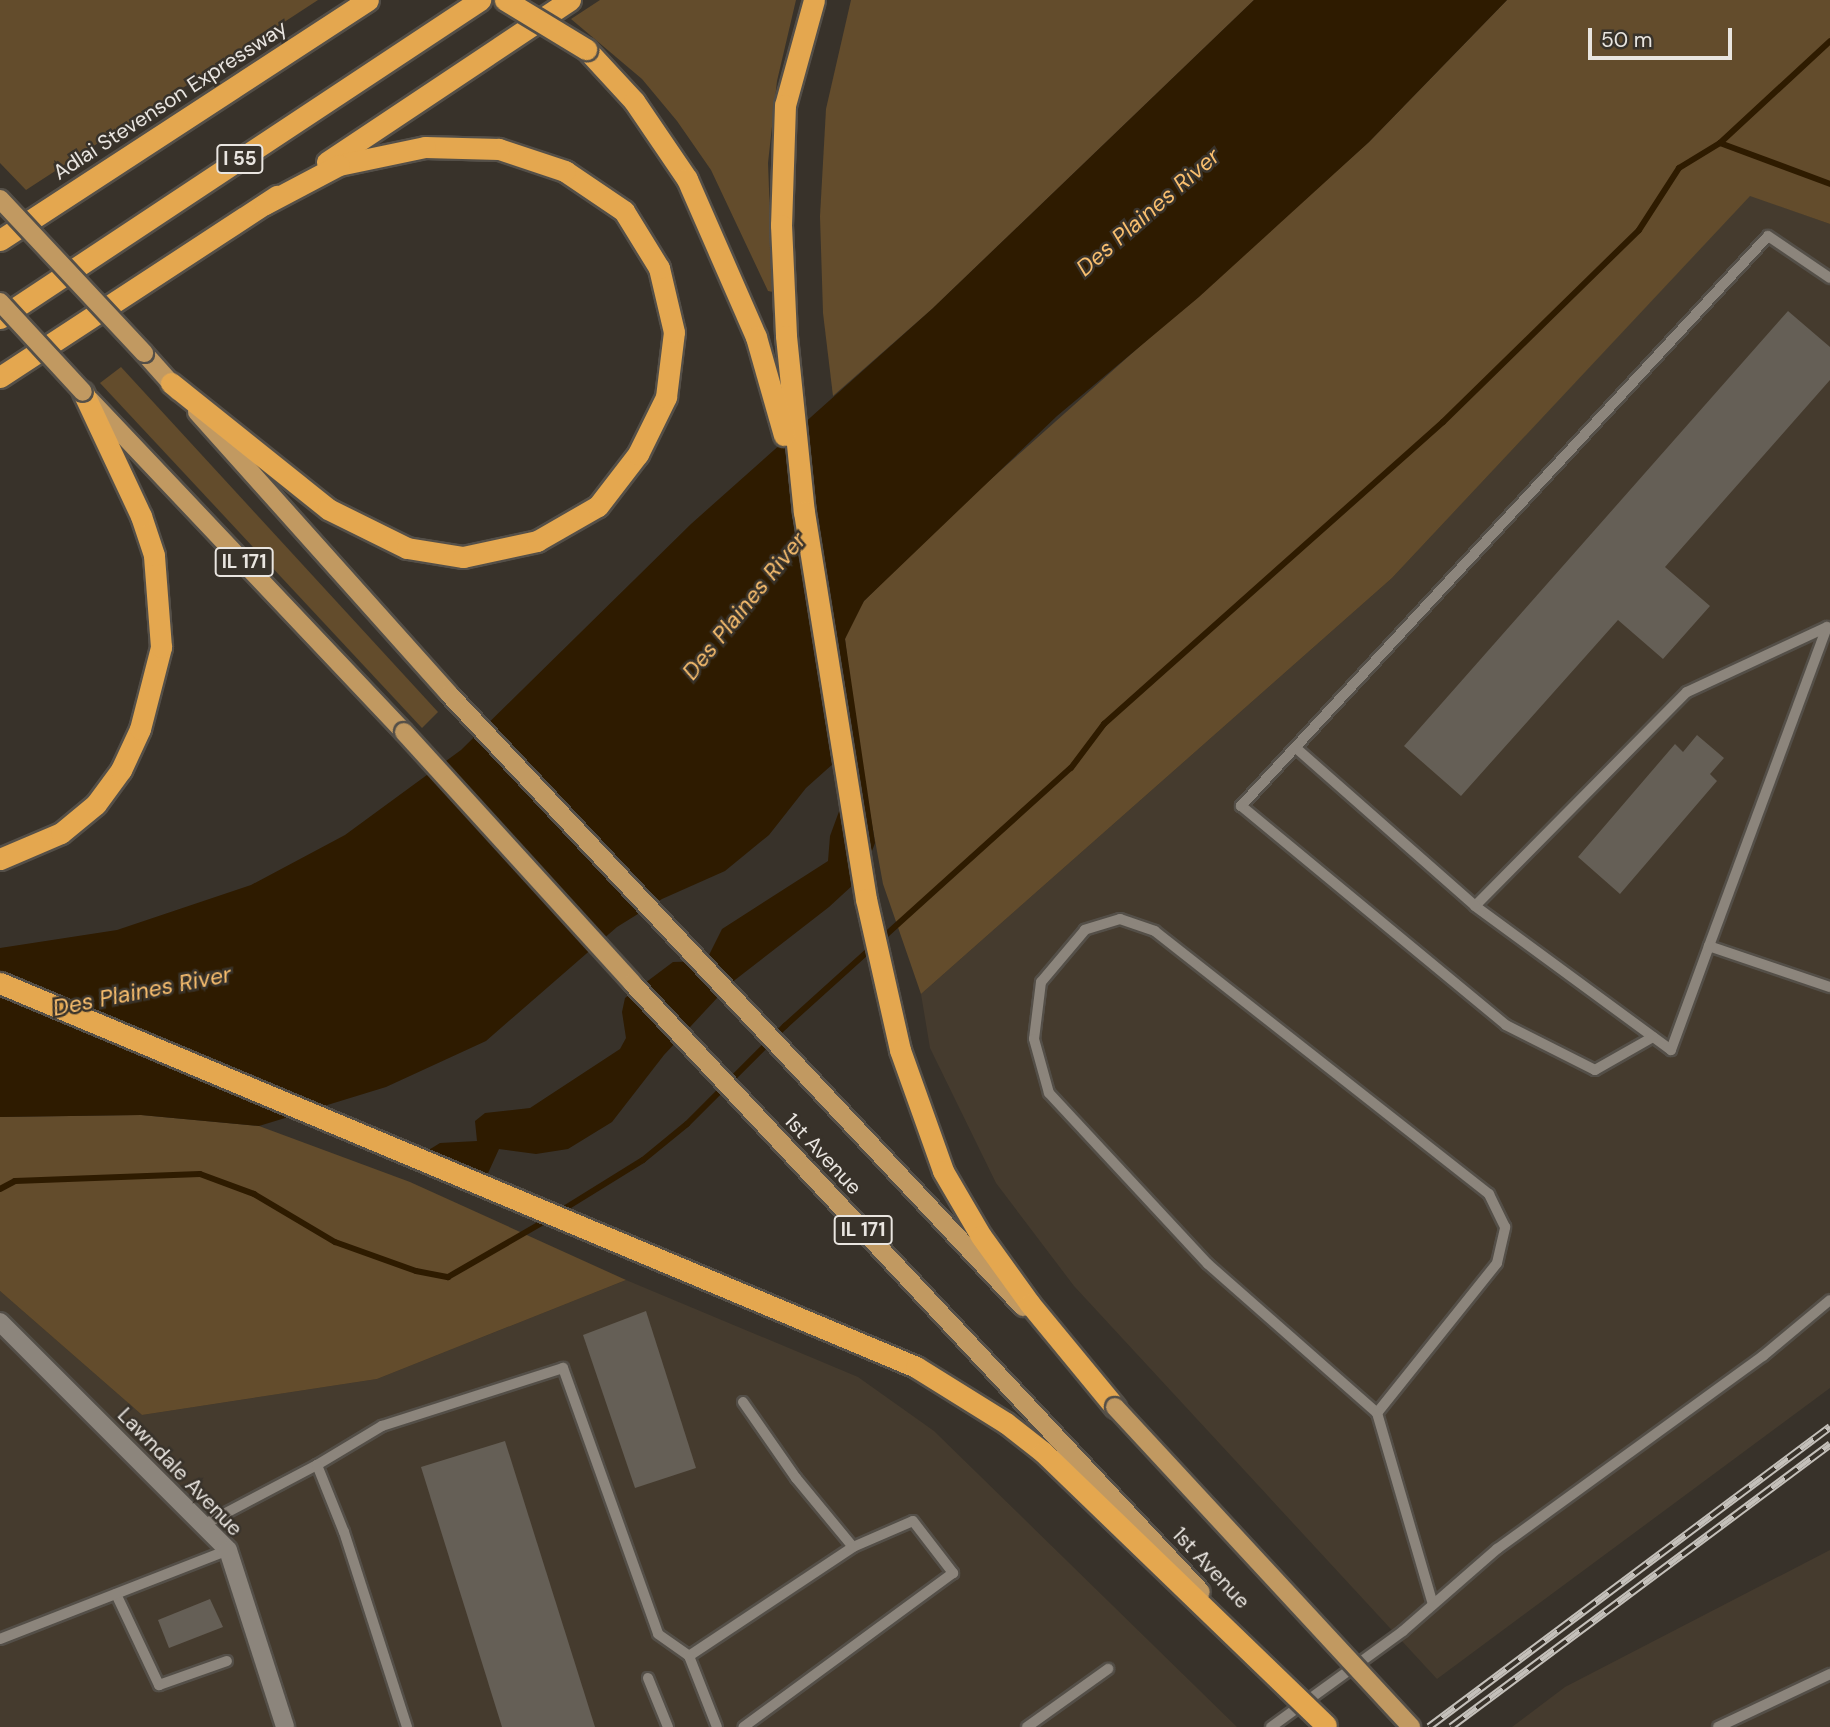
<!DOCTYPE html>
<style>
body{margin:0}
#map{position:relative;width:1830px;height:1727px;overflow:hidden;background:#38322a;font-family:"DM Sans",sans-serif}
div>[style]{position:absolute}
[style*='--x']{left:calc(var(--x)*1px);top:calc(var(--y)*1px);width:calc(var(--w)*1px);rotate:calc(var(--a)*1deg)}
.built>*{inset:0;background:#453b2e}
.green>*{inset:0;background:#634c2c}
.water>*{inset:0;background:#2e1b00}
.stream>*{height:6px;margin:-3px;padding:0 3px;transform-origin:3px;border-radius:3px;background:#2e1b00}
.building>*{inset:0;background:#655f56}
.roads{filter:drop-shadow(2px 0 #544f48) drop-shadow(-2px 0 #544f48) drop-shadow(0 2px #544f48) drop-shadow(0 -2px #544f48)}
.lane>*{height:10px;margin:-5px;padding:0 5px;transform-origin:5px;border-radius:5px;background:#8c857c}
.street>*{height:18px;margin:-9px;padding:0 9px;transform-origin:9px;border-radius:9px;background:#8c857c}
.primary>*{height:18px;margin:-9px;padding:0 9px;transform-origin:9px;border-radius:9px;background:#c19961}
.highway>*{height:21px;margin:-10.5px;padding:0 10.5px;transform-origin:10.5px;border-radius:10.5px;background:#e4a74f}
.rail>*{height:8px;margin-top:-4px;transform-origin:0;background:repeating-linear-gradient(90deg,#38322a 0 16px,#c4c0ba 0 32px);box-sizing:border-box;border-block:2px solid #c4c0ba}
.bridges{filter:drop-shadow(2px 0 #544f48) drop-shadow(-2px 0 #544f48) drop-shadow(0 2px #544f48) drop-shadow(0 -2px #544f48)}
.primary-bridge>*{height:18px;margin:-9px;padding:0 9px;transform-origin:9px;border-radius:9px;background:#c19961}
.highway-bridge>*{height:21px;margin:-10.5px;padding:0 10.5px;transform-origin:10.5px;border-radius:10.5px;background:#e4a74f}
span{translate:-50% -50%;white-space:nowrap;text-align:center;line-height:1.15;-webkit-text-stroke:5px #38322a;paint-order:stroke}
.shield-label span{padding:2px 5px;background:#38322a;border:2px solid;border-radius:5px;-webkit-text-stroke-width:0}
.shield-label{font-size:19px;color:#e9e5e0;font-weight:700}
.street-label{font-size:21px;color:#e9e5e0}
.water-label{font-size:23px;color:#f8be6e;font-style:italic}
.scale{position:absolute;left:1588px;top:28px;width:144px;height:32px;box-sizing:border-box;border:4px solid #e9e5e0;border-top:0;padding-left:9px;font-size:21px;line-height:24px;white-space:nowrap;color:#e9e5e0;-webkit-text-stroke:5px #38322a;paint-order:stroke}
</style>
<div id="map">
<div class="built">
<i style="clip-path:polygon(1750px 195px,1830px 224px,1830px 1388px,1437px 1679px,1074px 1286px,996px 1183px,930px 1048px,921px 994px,1392px 578px)"></i>
<i style="clip-path:polygon(626px 1280px,858px 1377px,934px 1431px,1237px 1727px,0 1727px,0 1291px,142px 1415px,377px 1379px)"></i>
<i style="clip-path:polygon(1830px 1550px,1830px 1727px,1512px 1727px,1565px 1687px)"></i>
</div>
<div class="green">
<i style="clip-path:polygon(0 0,318px 0,26px 190px,0 163px)"></i>
<i style="clip-path:polygon(600px 0,796px 0,777px 81px,768px 163px,773px 292px,768px 291px,711px 170px,677px 121px,642px 79px,571px 19px)"></i>
<i style="clip-path:polygon(851px 0,1254px 0,932px 309px,833px 396px,823px 313px,820px 216px,826px 109px)"></i>
<i style="clip-path:polygon(1507px 0,1830px 0,1830px 224px,1750px 196px,1392px 578px,921px 994px,883px 884px,857px 742px,845px 639px,850px 622px,864px 601px,936px 528px,1369px 142px)"></i>
<i style="clip-path:polygon(121px 367px,438px 712px,422px 728px,100px 383px)"></i>
<i style="clip-path:polygon(141px 1115px,259px 1126px,410px 1182px,626px 1280px,377px 1379px,142px 1415px,0 1291px,0 1117px)"></i>
</div>
<div class="water">
<i style="clip-path:polygon(1254px 0,1507px 0,1369px 142px,1199px 297px,1057px 416px,864px 601px,845px 639px,875px 843px,869px 859px,854px 884px,829px 907px,731px 983px,664px 1055px,612px 1122px,568px 1149px,536px 1154px,499px 1149px,484px 1182px,466px 1188px,426px 1173px,419px 1156px,440px 1143px,477px 1141px,475px 1121px,485px 1113px,530px 1108px,620px 1049px,626px 1038px,622px 1012px,625px 998px,673px 962px,706px 961px,722px 929px,828px 861px,830px 836px,841px 806px,834px 763px,806px 788px,769px 835px,725px 871px,662px 899px,617px 927px,486px 1041px,386px 1087px,259px 1126px,141px 1115px,0 1117px,0 948px,117px 930px,251px 885px,345px 835px,461px 750px,691px 524px,932px 309px)"></i>
</div>
<div class="stream">
<i style="--x:1720;--y:143;--w:117;--a:20.4"></i>
<i style="--x:0;--y:1189;--w:17;--a:-28"></i>
<i style="--x:15;--y:1181;--w:185;--a:-2.2"></i>
<i style="--x:200;--y:1174;--w:58;--a:20.3"></i>
<i style="--x:254;--y:1194;--w:94;--a:30.7"></i>
<i style="--x:335;--y:1242;--w:86;--a:19.7"></i>
<i style="--x:416;--y:1271;--w:33;--a:11"></i>
<i style="--x:448;--y:1277;--w:118;--a:-30"></i>
<i style="--x:559;--y:1212;--w:99;--a:-31.8"></i>
<i style="--x:643;--y:1160;--w:57;--a:-39.3"></i>
<i style="--x:687;--y:1124;--w:139;--a:-45"></i>
<i style="--x:785;--y:1026;--w:385;--a:-42.1"></i>
<i style="--x:1071;--y:768;--w:55;--a:-53.1"></i>
<i style="--x:1104;--y:724;--w:454;--a:-41.7"></i>
<i style="--x:1443;--y:422;--w:274;--a:-44.4"></i>
<i style="--x:1639;--y:230;--w:74;--a:-57.2"></i>
<i style="--x:1679;--y:168;--w:48;--a:-31.4"></i>
<i style="--x:1720;--y:143;--w:150;--a:-42.8"></i>
</div>
<div class="building">
<i style="clip-path:polygon(1788px 311px,1830px 347px,1830px 380px,1665px 567px,1710px 606px,1663px 659px,1618px 620px,1461px 796px,1404px 746px)"></i>
<i style="clip-path:polygon(1697px 735px,1724px 758px,1710px 774px,1717px 781px,1620px 894px,1578px 857px,1675px 744px,1683px 752px)"></i>
<i style="clip-path:polygon(646px 1311px,696px 1468px,635px 1488px,583px 1335px)"></i>
<i style="clip-path:polygon(505px 1441px,595px 1727px,502px 1727px,421px 1467px)"></i>
<i style="clip-path:polygon(210px 1599px,223px 1627px,169px 1648px,158px 1620px)"></i>
</div>
<div class="roads">
<div class="lane">
<i style="--x:1827;--y:627;--w:340;--a:110.3"></i>
<i style="--x:1709;--y:946;--w:111;--a:110.1"></i>
<i style="--x:1671;--y:1050;--w:243;--a:-143.7"></i>
<i style="--x:1475;--y:906;--w:301;--a:-45.3"></i>
<i style="--x:1687;--y:692;--w:154;--a:-24.9"></i>
<i style="--x:1296;--y:748;--w:239;--a:41.4"></i>
<i style="--x:1709;--y:946;--w:128;--a:18.7"></i>
<i style="--x:1653;--y:1037;--w:67;--a:150.4"></i>
<i style="--x:1595;--y:1070;--w:100;--a:-153.2"></i>
<i style="--x:1506;--y:1025;--w:344;--a:-140.4"></i>
<i style="--x:1241;--y:806;--w:776;--a:-47.24"></i>
<i style="--x:1768;--y:236;--w:75;--a:34.1"></i>
<i style="--x:743;--y:1402;--w:93;--a:55.1"></i>
<i style="--x:796;--y:1478;--w:89;--a:50.4"></i>
<i style="--x:1377;--y:1413;--w:192;--a:-51.3"></i>
<i style="--x:1497;--y:1263;--w:37;--a:-77"></i>
<i style="--x:1505;--y:1227;--w:37;--a:-116"></i>
<i style="--x:1489;--y:1194;--w:425;--a:-141.8"></i>
<i style="--x:1155;--y:931;--w:37;--a:-161"></i>
<i style="--x:1120;--y:919;--w:37;--a:163"></i>
<i style="--x:1085;--y:930;--w:68;--a:130.2"></i>
<i style="--x:1041;--y:982;--w:57;--a:97"></i>
<i style="--x:1034;--y:1039;--w:56;--a:74.5"></i>
<i style="--x:1049;--y:1093;--w:233;--a:47.1"></i>
<i style="--x:1208;--y:1264;--w:225;--a:41.4"></i>
<i style="--x:1377;--y:1413;--w:199;--a:73.7"></i>
<i style="--x:317;--y:1465;--w:76;--a:-31"></i>
<i style="--x:382;--y:1426;--w:190;--a:-17.8"></i>
<i style="--x:563;--y:1368;--w:282;--a:70.3"></i>
<i style="--x:658;--y:1634;--w:38;--a:35"></i>
<i style="--x:689;--y:1656;--w:76;--a:68.5"></i>
<i style="--x:203;--y:1525;--w:129;--a:-27.8"></i>
<i style="--x:317;--y:1465;--w:72;--a:68.1"></i>
<i style="--x:344;--y:1532;--w:205;--a:72.1"></i>
<i style="--x:116;--y:1594;--w:101;--a:64.7"></i>
<i style="--x:159;--y:1685;--w:72;--a:-19.4"></i>
<i style="--x:0;--y:1639;--w:245;--a:-21.3"></i>
<i style="--x:689;--y:1656;--w:197;--a:-33.6"></i>
<i style="--x:853;--y:1547;--w:65;--a:-23.4"></i>
<i style="--x:913;--y:1521;--w:66;--a:52.4"></i>
<i style="--x:953;--y:1573;--w:260;--a:143.7"></i>
<i style="--x:648;--y:1678;--w:53;--a:67.8"></i>
<i style="--x:1027;--y:1727;--w:100;--a:-35.6"></i>
<i style="--x:1271;--y:1727;--w:163;--a:-36"></i>
<i style="--x:1403;--y:1631;--w:125;--a:-41.1"></i>
<i style="--x:1497;--y:1549;--w:329;--a:-36"></i>
<i style="--x:1763;--y:1356;--w:87;--a:-39.9"></i>
<i style="--x:1718;--y:1727;--w:124;--a:-25.3"></i>
</div>
<div class="street">
<i style="--x:0;--y:1322;--w:322;--a:45"></i>
<i style="--x:228;--y:1550;--w:186;--a:72.1"></i>
</div>
<div class="primary">
<i style="--x:144;--y:353;--w:51;--a:48.2"></i>
<i style="--x:90;--y:400;--w:457;--a:46.6"></i>
<i style="--x:197;--y:412;--w:378;--a:48.2"></i>
<i style="--x:449;--y:694;--w:840;--a:46.88"></i>
</div>
<div class="highway">
<i style="--x:814;--y:0;--w:109;--a:105.4"></i>
<i style="--x:785;--y:105;--w:120;--a:91.9"></i>
<i style="--x:781;--y:225;--w:111;--a:87.4"></i>
<i style="--x:786;--y:336;--w:177;--a:84.2"></i>
<i style="--x:804;--y:512;--w:392;--a:80.9"></i>
<i style="--x:866;--y:899;--w:155;--a:77.3"></i>
<i style="--x:900;--y:1050;--w:128;--a:70.4"></i>
<i style="--x:943;--y:1171;--w:75;--a:59.7"></i>
<i style="--x:981;--y:1236;--w:84;--a:54.2"></i>
<i style="--x:1030;--y:1304;--w:134;--a:50.5"></i>
<i style="--x:586;--y:49;--w:71;--a:47.3"></i>
<i style="--x:634;--y:101;--w:94;--a:55.8"></i>
<i style="--x:687;--y:179;--w:172;--a:66.4"></i>
<i style="--x:756;--y:337;--w:102;--a:74.1"></i>
<i style="--x:327;--y:162;--w:292;--a:-33.7"></i>
<i style="--x:0;--y:240;--w:439;--a:-33.1"></i>
<i style="--x:0;--y:318;--w:576;--a:-33.52"></i>
<i style="--x:0;--y:377;--w:331;--a:-33.2"></i>
<i style="--x:171;--y:383;--w:201;--a:38.7"></i>
<i style="--x:328;--y:509;--w:88;--a:26.3"></i>
<i style="--x:407;--y:548;--w:57;--a:9.1"></i>
<i style="--x:463;--y:557;--w:76;--a:-12.2"></i>
<i style="--x:537;--y:541;--w:70;--a:-29.8"></i>
<i style="--x:598;--y:506;--w:66;--a:-52.4"></i>
<i style="--x:638;--y:454;--w:64;--a:-63.8"></i>
<i style="--x:666;--y:397;--w:65;--a:-83"></i>
<i style="--x:674;--y:332;--w:66;--a:-103.2"></i>
<i style="--x:659;--y:268;--w:67;--a:-121.6"></i>
<i style="--x:624;--y:211;--w:71;--a:-145.9"></i>
<i style="--x:565;--y:171;--w:70;--a:-161.6"></i>
<i style="--x:499;--y:149;--w:74;--a:-178.5"></i>
<i style="--x:425;--y:147;--w:88;--a:168.2"></i>
<i style="--x:339;--y:165;--w:84;--a:152.2"></i>
<i style="--x:0;--y:859;--w:66;--a:-23.1"></i>
<i style="--x:61;--y:833;--w:45;--a:-39.6"></i>
<i style="--x:96;--y:804;--w:42;--a:-53.7"></i>
<i style="--x:121;--y:770;--w:45;--a:-65.1"></i>
<i style="--x:140;--y:729;--w:85;--a:-75.6"></i>
<i style="--x:161;--y:647;--w:92;--a:-94.4"></i>
<i style="--x:154;--y:555;--w:41;--a:-108.4"></i>
<i style="--x:141;--y:516;--w:137;--a:-115.1"></i>
</div>
</div>
<div class="rail">
<i style="--x:1429;--y:1727;--w:501;--a:-36.8"></i>
<i style="--x:1451;--y:1727;--w:473;--a:-36.7"></i>
</div>
<div class="bridges">
<div class="primary-bridge">
<i style="--x:0;--y:199;--w:211;--a:46.9"></i>
<i style="--x:0;--y:302;--w:122;--a:47.3"></i>
<i style="--x:404;--y:732;--w:339;--a:47.7"></i>
<i style="--x:632;--y:983;--w:833;--a:46.94"></i>
<i style="--x:1115;--y:1407;--w:436;--a:47.2"></i>
</div>
<div class="highway-bridge">
<i style="--x:505;--y:0;--w:95;--a:31.2"></i>
<i style="--x:0;--y:983;--w:993;--a:22.74"></i>
<i style="--x:916;--y:1367;--w:106;--a:31.9"></i>
<i style="--x:1006;--y:1423;--w:47;--a:38.1"></i>
<i style="--x:1043;--y:1452;--w:393;--a:44"></i>
</div>
</div>
<div class="shield-label">
<span style="left:240px;top:159px">I 55</span>
<span style="left:244px;top:562px">IL 171</span>
<span style="left:863px;top:1230px">IL 171</span>
</div>
<div class="street-label">
<span style="left:170px;top:100px;rotate:-33deg">Adlai Stevenson Expressway</span>
<span style="left:823px;top:1154px;rotate:47deg">1st Avenue</span>
<span style="left:180px;top:1472px;rotate:46deg">Lawndale Avenue</span>
<span style="left:1211px;top:1568px;rotate:47deg">1st Avenue</span>
</div>
<div class="water-label">
<span style="left:1148px;top:212px;rotate:-41deg">Des Plaines River</span>
<span style="left:744px;top:606px;rotate:-51deg">Des Plaines River</span>
<span style="left:142px;top:991px;rotate:-11deg">Des Plaines River</span>
</div>
<div class="scale">50 m</div>
</div>
